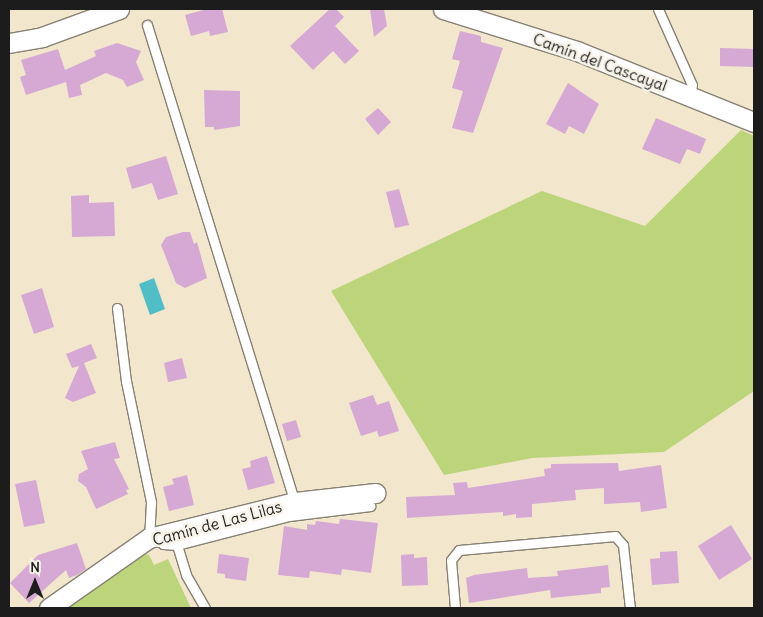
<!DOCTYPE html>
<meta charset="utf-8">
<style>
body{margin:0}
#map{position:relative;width:763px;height:617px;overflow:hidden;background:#f2e6cd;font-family:Delius,sans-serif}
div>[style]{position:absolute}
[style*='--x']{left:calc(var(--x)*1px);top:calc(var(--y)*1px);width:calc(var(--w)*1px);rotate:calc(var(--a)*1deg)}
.green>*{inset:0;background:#bdd57a}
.water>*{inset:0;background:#50bec7}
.building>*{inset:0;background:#d5a9d4}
.roads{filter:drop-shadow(1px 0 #878174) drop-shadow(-1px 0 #878174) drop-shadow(0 1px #878174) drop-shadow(0 -1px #878174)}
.lane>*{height:9px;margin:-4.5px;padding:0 4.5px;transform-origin:4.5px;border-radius:4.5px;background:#fff}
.street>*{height:19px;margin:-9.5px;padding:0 9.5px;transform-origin:9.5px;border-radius:9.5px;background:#fff}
span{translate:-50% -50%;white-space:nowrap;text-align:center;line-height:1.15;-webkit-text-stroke:5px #f7f3e8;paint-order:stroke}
.street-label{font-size:16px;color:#1c1c1c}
.frame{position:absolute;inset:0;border:10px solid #1c1c1c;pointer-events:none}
.north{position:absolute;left:10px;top:557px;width:50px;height:50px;-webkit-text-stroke:4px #f7f3e8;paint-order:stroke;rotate:0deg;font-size:14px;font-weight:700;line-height:20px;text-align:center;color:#1c1c1c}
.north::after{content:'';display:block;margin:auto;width:18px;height:22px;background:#1c1c1c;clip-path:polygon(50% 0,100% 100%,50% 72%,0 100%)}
</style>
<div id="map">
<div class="green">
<i style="clip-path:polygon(741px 130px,754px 136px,754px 391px,664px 452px,532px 458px,444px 475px,331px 291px,542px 191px,645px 226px)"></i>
<i style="clip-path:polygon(139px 552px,149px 555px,154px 565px,168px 559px,191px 608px,65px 608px)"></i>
</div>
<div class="water">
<i style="clip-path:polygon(154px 278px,165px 309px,150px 315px,139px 284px)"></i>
</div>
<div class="building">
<i style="clip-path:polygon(207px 9px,222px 9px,228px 32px,210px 36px,209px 31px,191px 36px,185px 15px)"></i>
<i style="clip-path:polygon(330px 9px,336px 9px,344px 17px,335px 26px,359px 51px,345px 64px,333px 51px,313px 70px,290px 46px)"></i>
<i style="clip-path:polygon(370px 9px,384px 9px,387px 26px,374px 37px)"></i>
<i style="clip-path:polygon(460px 31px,481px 36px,481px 42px,503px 48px,473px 133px,452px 128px,463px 91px,452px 88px,460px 61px,452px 59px)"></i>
<i style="clip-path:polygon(117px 43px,141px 51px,136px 62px,144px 80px,127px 87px,123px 80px,106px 73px,80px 85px,82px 95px,69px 98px,66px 82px,26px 95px,20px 77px,26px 75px,21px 60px,58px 49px,65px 70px,96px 56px,94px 51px)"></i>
<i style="clip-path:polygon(720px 48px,754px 49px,754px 67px,720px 66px)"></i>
<i style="clip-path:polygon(568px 83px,599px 104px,584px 134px,569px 126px,565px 134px,546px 124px)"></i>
<i style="clip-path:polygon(204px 90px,240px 91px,240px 126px,214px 130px,214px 127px,205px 127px)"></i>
<i style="clip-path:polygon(378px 108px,391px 122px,378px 135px,365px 119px)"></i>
<i style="clip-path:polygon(656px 118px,706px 139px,700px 154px,687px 149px,680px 164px,642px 149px)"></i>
<i style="clip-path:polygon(166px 156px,178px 194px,158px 200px,152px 183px,132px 189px,126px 168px)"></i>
<i style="clip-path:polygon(399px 189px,409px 225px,395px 228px,386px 192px)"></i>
<i style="clip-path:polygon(89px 195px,89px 203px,114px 202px,115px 236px,72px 237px,71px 196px)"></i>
<i style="clip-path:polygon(183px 232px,190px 232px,194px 244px,197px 242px,207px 278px,185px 288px,176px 283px,161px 245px,166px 237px)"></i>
<i style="clip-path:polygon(42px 288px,54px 327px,34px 334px,21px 295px)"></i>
<i style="clip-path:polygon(91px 344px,97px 358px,84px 363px,96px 393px,73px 402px,65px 398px,79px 366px,72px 368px,66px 354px)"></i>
<i style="clip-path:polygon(182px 358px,187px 378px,168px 382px,164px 363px)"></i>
<i style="clip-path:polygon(373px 395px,377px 405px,389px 401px,399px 431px,379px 437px,377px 431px,361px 436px,349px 403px)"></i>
<i style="clip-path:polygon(296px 420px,301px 437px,287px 441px,282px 424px)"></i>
<i style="clip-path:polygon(115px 442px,120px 458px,114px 459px,129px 489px,126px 490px,128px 494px,96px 509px,86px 487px,78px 481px,79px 474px,88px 469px,81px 451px)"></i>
<i style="clip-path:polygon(267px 456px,275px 483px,248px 490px,242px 469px,251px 467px,250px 461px)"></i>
<i style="clip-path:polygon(618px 463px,619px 471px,661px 465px,667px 508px,641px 512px,640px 502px,604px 504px,604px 488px,575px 490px,576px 500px,532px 504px,532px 517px,516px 518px,516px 514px,503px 516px,503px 512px,407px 518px,406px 497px,455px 495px,453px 483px,467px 482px,468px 488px,545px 476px,544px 469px,551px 468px,551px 464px)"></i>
<i style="clip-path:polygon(187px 475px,194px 505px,169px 511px,163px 487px,174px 484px,172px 479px)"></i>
<i style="clip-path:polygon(36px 480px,45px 523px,24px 527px,15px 484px)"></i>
<i style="clip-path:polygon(340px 519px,378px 523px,371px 573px,342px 569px,341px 575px,310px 571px,309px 578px,278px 575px,284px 526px,307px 530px,307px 524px,315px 525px,316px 521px,339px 524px)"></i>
<i style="clip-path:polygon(731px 525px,752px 559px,719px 580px,698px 546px)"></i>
<i style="clip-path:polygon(77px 543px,86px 569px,77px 575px,69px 578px,66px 570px,29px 603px,10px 583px,38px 555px)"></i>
<i style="clip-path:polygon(677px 551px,679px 583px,652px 585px,650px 559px,660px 558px,660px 552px)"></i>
<i style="clip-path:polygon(219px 554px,249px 558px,246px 581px,225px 578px,225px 574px,217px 573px)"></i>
<i style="clip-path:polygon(414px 554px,414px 558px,427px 557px,428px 585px,402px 586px,401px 555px)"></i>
<i style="clip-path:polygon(608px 565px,610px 587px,601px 588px,601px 593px,551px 598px,550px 590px,469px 603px,466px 578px,474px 575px,527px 568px,528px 578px,558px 576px,557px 571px)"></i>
</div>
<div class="roads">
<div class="lane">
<i style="--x:658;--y:9;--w:83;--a:65.9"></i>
<i style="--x:692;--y:85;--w:11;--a:100"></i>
<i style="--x:147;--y:25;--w:499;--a:72.8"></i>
<i style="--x:117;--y:308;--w:74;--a:83"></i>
<i style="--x:126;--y:381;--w:124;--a:78.3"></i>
<i style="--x:151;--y:502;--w:36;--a:93"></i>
<i style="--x:156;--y:537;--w:10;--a:45"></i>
<i style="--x:163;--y:544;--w:14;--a:4"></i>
<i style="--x:177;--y:545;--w:31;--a:73"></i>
<i style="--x:186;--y:575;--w:38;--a:60"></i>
<i style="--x:177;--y:545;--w:116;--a:-14.5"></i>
<i style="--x:289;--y:516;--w:82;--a:-7"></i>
<i style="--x:455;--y:608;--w:48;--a:-94.8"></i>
<i style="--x:451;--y:560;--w:13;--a:-51"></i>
<i style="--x:459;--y:550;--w:157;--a:-5.1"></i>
<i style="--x:615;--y:536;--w:12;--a:48"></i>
<i style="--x:623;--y:545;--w:63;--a:83.7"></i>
</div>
<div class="street">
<i style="--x:443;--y:9;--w:140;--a:17.4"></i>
<i style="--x:577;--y:51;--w:191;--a:21.9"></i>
<i style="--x:9;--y:43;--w:34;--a:-10"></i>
<i style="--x:42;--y:37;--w:82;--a:-20"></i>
<i style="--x:49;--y:608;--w:122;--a:-35"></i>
<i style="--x:149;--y:538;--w:150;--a:-13.9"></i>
<i style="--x:295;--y:502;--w:81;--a:-6.4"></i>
</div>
</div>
<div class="street-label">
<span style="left:600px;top:62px;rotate:20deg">Camín del Cascayal</span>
<span style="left:217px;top:523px;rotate:-15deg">Camín de Las Lilas</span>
</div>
<div class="frame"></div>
<div class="north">N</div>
</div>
